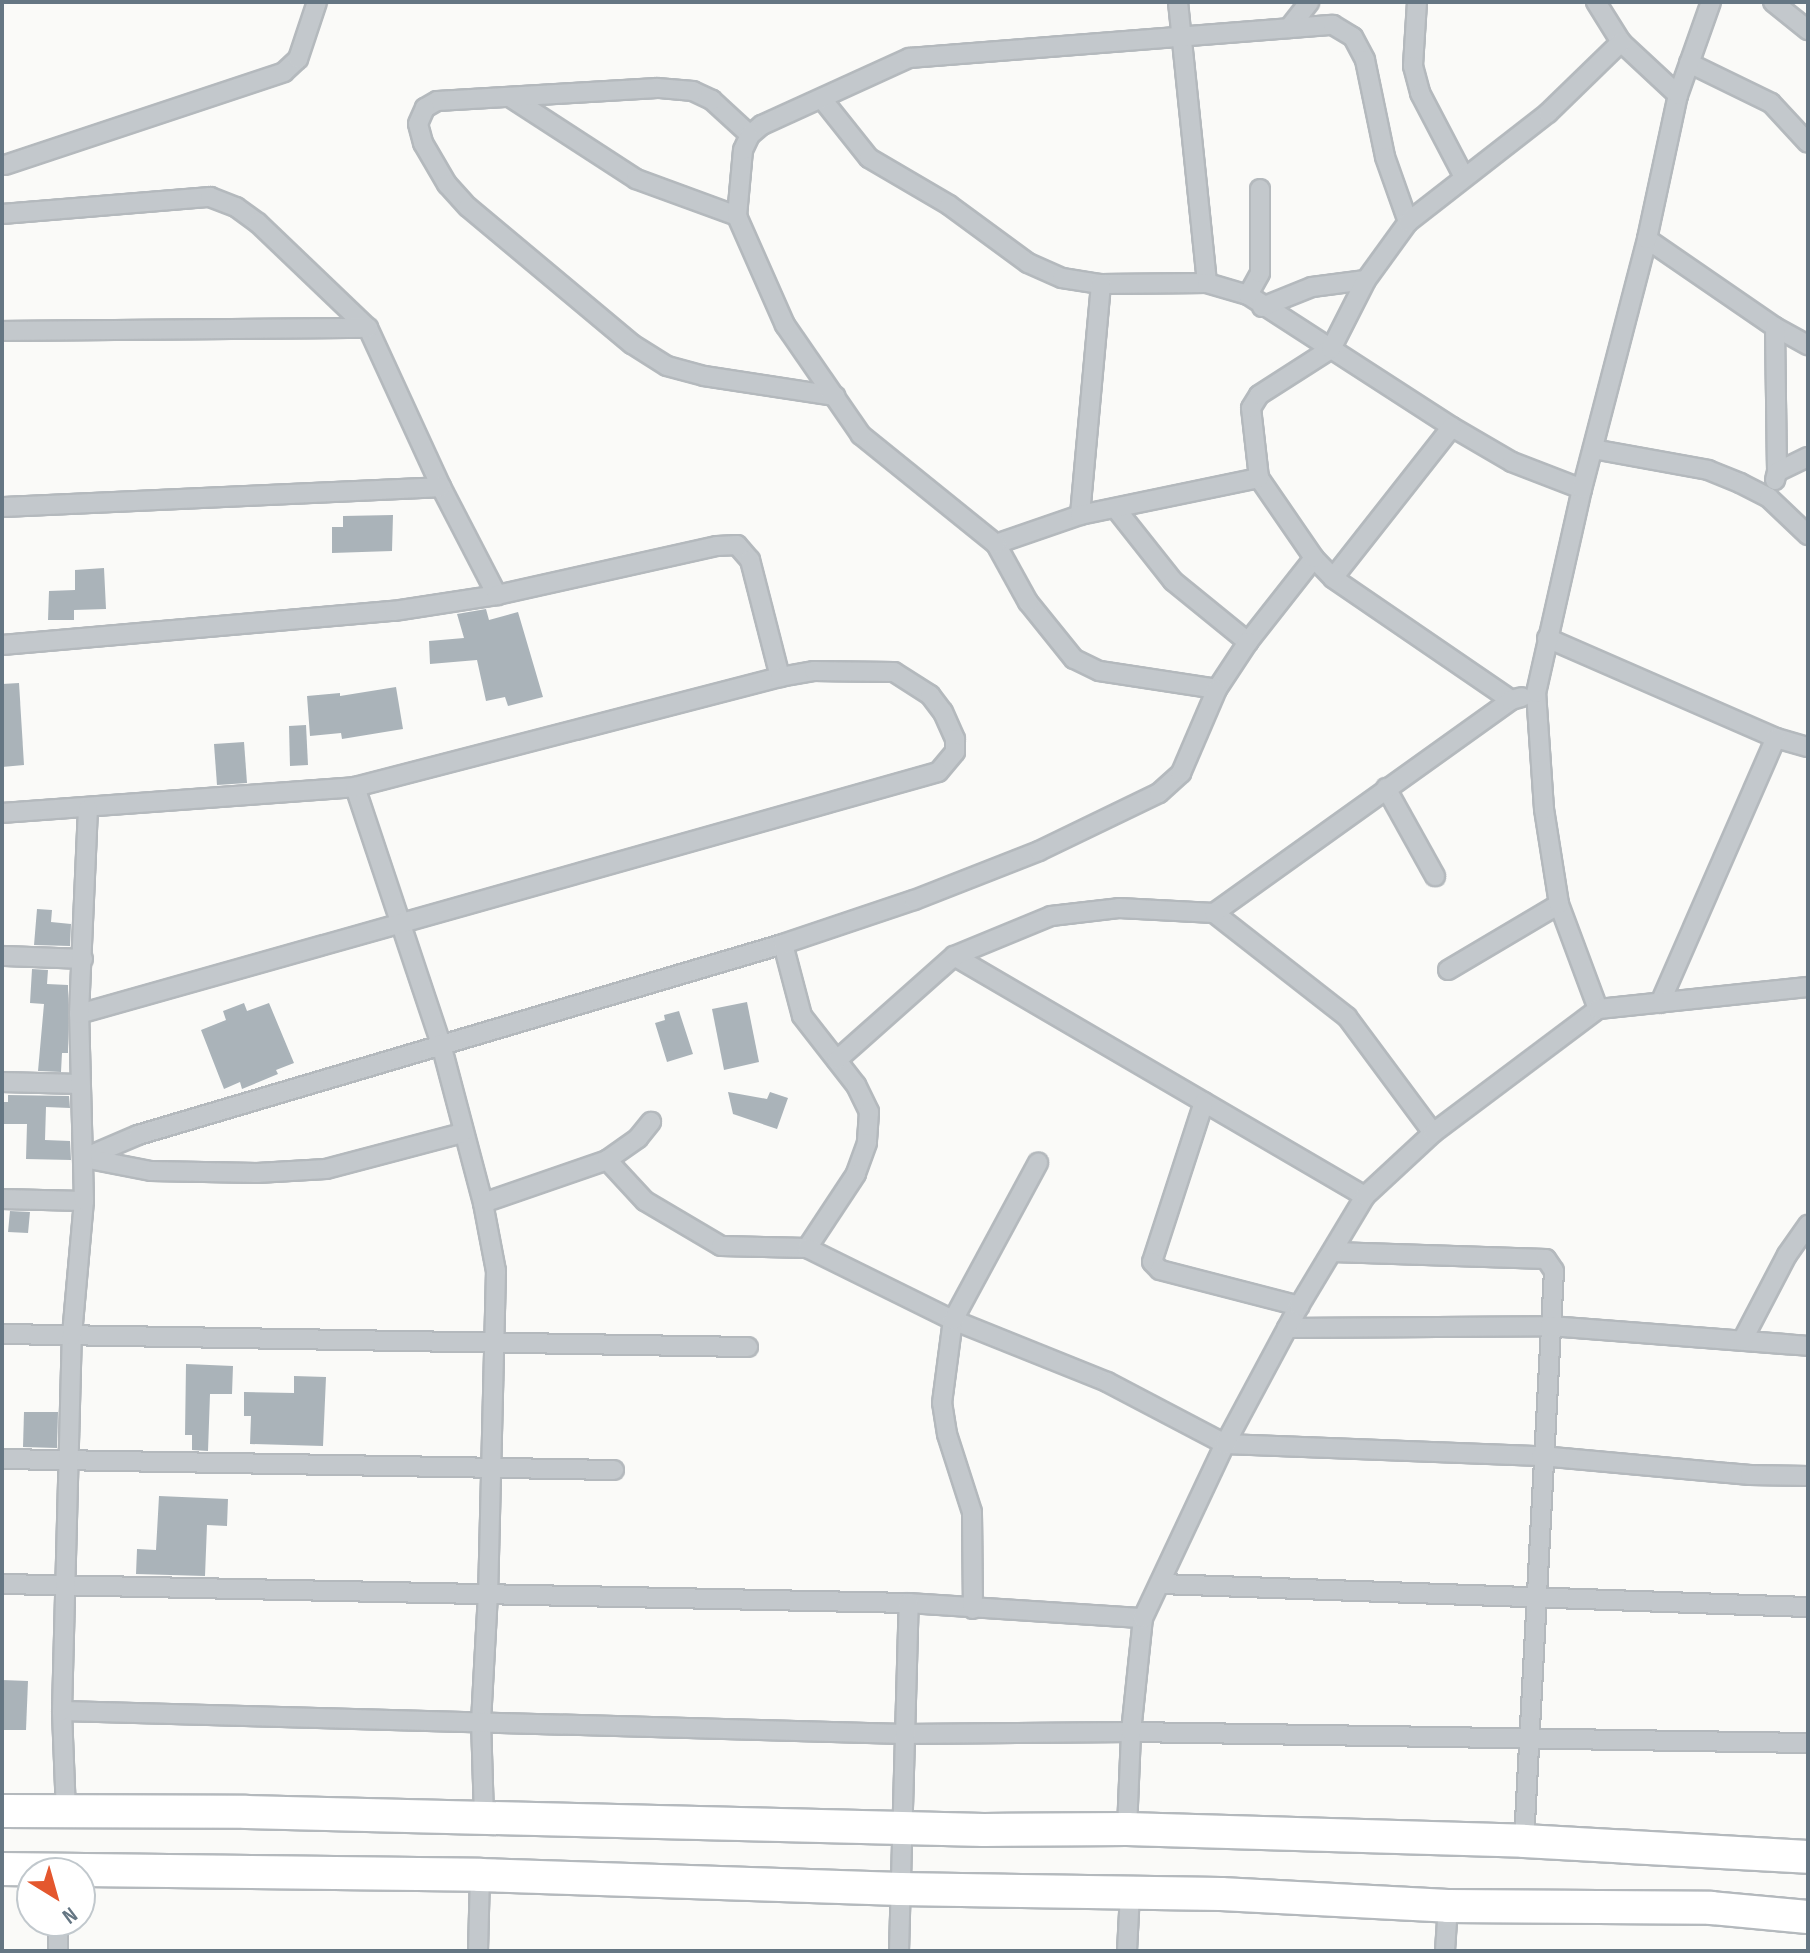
<!DOCTYPE html>
<style>
body{margin:0}
#map{position:relative;width:1810px;height:1953px;overflow:hidden;background:#fafaf8;font-family:"Sofia Sans Condensed",sans-serif}
div>[style]{position:absolute}
[style*='--x']{left:calc(var(--x)*1px);top:calc(var(--y)*1px);width:calc(var(--w)*1px);rotate:calc(var(--a)*1deg)}
.building>*{inset:0;background:#aab3b9}
.roads{filter:drop-shadow(2px 0 #b4b9bd) drop-shadow(-2px 0 #b4b9bd) drop-shadow(0 2px #b4b9bd) drop-shadow(0 -2px #b4b9bd)}
.street>*{height:18px;margin:-9px;padding:0 9px;transform-origin:9px;border-radius:9px;background:#c3c8cc}
.highway>*{height:32px;margin:-16px;padding:0 16px;transform-origin:16px;border-radius:16px;background:#fff}
span{translate:-50% -50%;white-space:nowrap;text-align:center;line-height:1.15;-webkit-text-stroke:8px #fff;paint-order:stroke}
.frame{position:absolute;inset:0;border:4px solid #657683;pointer-events:none}
.north{position:absolute;left:16px;top:1857px;width:80px;height:80px;box-sizing:border-box;background:#fff;border:2px solid #c1c8cd;border-radius:50%;rotate:143deg;font-size:22px;font-weight:700;line-height:32px;text-align:center;color:#657683}
.north::after{content:'';display:block;margin:auto;width:28px;height:36px;background:#e4572e;clip-path:polygon(50% 0,100% 100%,50% 72%,0 100%)}
</style>
<div id="map">
<div class="building">
<i style="clip-path:polygon(393px 515px,392px 551px,332px 553px,332px 527px,343px 527px,343px 516px)"></i>
<i style="clip-path:polygon(104px 568px,106px 609px,74px 610px,74px 620px,48px 620px,49px 591px,75px 590px,75px 570px)"></i>
<i style="clip-path:polygon(486px 609px,489px 620px,518px 612px,543px 697px,508px 706px,505px 697px,486px 701px,477px 660px,430px 664px,429px 641px,464px 638px,457px 614px)"></i>
<i style="clip-path:polygon(19px 683px,24px 765px,2px 767px,2px 684px)"></i>
<i style="clip-path:polygon(396px 687px,403px 729px,342px 739px,341px 733px,310px 736px,307px 696px,340px 693px,340px 696px)"></i>
<i style="clip-path:polygon(306px 725px,308px 765px,290px 766px,289px 726px)"></i>
<i style="clip-path:polygon(244px 742px,247px 783px,217px 785px,214px 744px)"></i>
<i style="clip-path:polygon(37px 909px,52px 910px,51px 922px,71px 924px,70px 946px,34px 945px)"></i>
<i style="clip-path:polygon(32px 969px,48px 970px,47px 984px,68px 985px,68px 1053px,62px 1053px,61px 1072px,38px 1071px,44px 1004px,30px 1003px)"></i>
<i style="clip-path:polygon(747px 1002px,759px 1062px,724px 1070px,712px 1009px)"></i>
<i style="clip-path:polygon(244px 1003px,247px 1011px,269px 1003px,294px 1063px,276px 1070px,278px 1074px,242px 1089px,240px 1082px,224px 1089px,201px 1030px,226px 1020px,223px 1011px)"></i>
<i style="clip-path:polygon(679px 1011px,693px 1054px,667px 1062px,655px 1023px,665px 1020px,664px 1015px)"></i>
<i style="clip-path:polygon(728px 1092px,767px 1099px,770px 1092px,788px 1098px,777px 1129px,733px 1114px)"></i>
<i style="clip-path:polygon(8px 1095px,69px 1096px,70px 1108px,46px 1107px,45px 1140px,70px 1141px,71px 1160px,26px 1159px,27px 1124px,2px 1124px,2px 1102px,8px 1102px)"></i>
<i style="clip-path:polygon(10px 1211px,30px 1212px,28px 1233px,8px 1232px)"></i>
<i style="clip-path:polygon(186px 1364px,233px 1366px,232px 1394px,210px 1394px,208px 1451px,192px 1450px,192px 1435px,185px 1435px)"></i>
<i style="clip-path:polygon(294px 1376px,326px 1377px,323px 1446px,250px 1444px,251px 1416px,244px 1416px,244px 1392px,294px 1393px)"></i>
<i style="clip-path:polygon(24px 1412px,58px 1412px,57px 1448px,23px 1447px)"></i>
<i style="clip-path:polygon(159px 1496px,228px 1499px,227px 1526px,207px 1525px,205px 1576px,136px 1574px,137px 1549px,156px 1550px)"></i>
<i style="clip-path:polygon(2px 1680px,28px 1681px,26px 1730px,2px 1730px)"></i>
</div>
<div class="roads">
<div class="street">
<i style="--x:1178;--y:2;--w:282;--a:84.1"></i>
<i style="--x:1417;--y:2;--w:64;--a:93.6"></i>
<i style="--x:1413;--y:66;--w:28;--a:75"></i>
<i style="--x:1420;--y:93;--w:95;--a:62.4"></i>
<i style="--x:1596;--y:2;--w:47;--a:58"></i>
<i style="--x:1621;--y:42;--w:78;--a:42.9"></i>
<i style="--x:1773;--y:2;--w:45;--a:38.7"></i>
<i style="--x:1289;--y:28;--w:33;--a:-52"></i>
<i style="--x:1689;--y:63;--w:91;--a:26"></i>
<i style="--x:1771;--y:103;--w:54;--a:47.2"></i>
<i style="--x:513;--y:99;--w:147;--a:33"></i>
<i style="--x:636;--y:179;--w:108;--a:20.1"></i>
<i style="--x:822;--y:99;--w:75;--a:51.5"></i>
<i style="--x:869;--y:158;--w:93;--a:30.4"></i>
<i style="--x:949;--y:205;--w:98;--a:36.3"></i>
<i style="--x:1028;--y:263;--w:37;--a:24"></i>
<i style="--x:1062;--y:278;--w:39;--a:9"></i>
<i style="--x:1101;--y:284;--w:106;--a:-0.5"></i>
<i style="--x:1207;--y:283;--w:43;--a:16.3"></i>
<i style="--x:1248;--y:295;--w:243;--a:32.9"></i>
<i style="--x:1452;--y:427;--w:69;--a:30.3"></i>
<i style="--x:1512;--y:462;--w:75;--a:21.1"></i>
<i style="--x:750;--y:135;--w:52;--a:-137.4"></i>
<i style="--x:712;--y:100;--w:21;--a:-155"></i>
<i style="--x:693;--y:91;--w:36;--a:-175"></i>
<i style="--x:657;--y:88;--w:220;--a:176.6"></i>
<i style="--x:437;--y:101;--w:14;--a:150"></i>
<i style="--x:425;--y:108;--w:17;--a:114"></i>
<i style="--x:418;--y:124;--w:20;--a:75"></i>
<i style="--x:423;--y:143;--w:48;--a:59.7"></i>
<i style="--x:447;--y:184;--w:31;--a:48"></i>
<i style="--x:468;--y:207;--w:214;--a:39.9"></i>
<i style="--x:632;--y:344;--w:41;--a:32.2"></i>
<i style="--x:667;--y:366;--w:38;--a:15"></i>
<i style="--x:704;--y:376;--w:133;--a:8.7"></i>
<i style="--x:5;--y:165;--w:294;--a:-18.4"></i>
<i style="--x:284;--y:72;--w:19;--a:-43"></i>
<i style="--x:298;--y:59;--w:60;--a:-71.6"></i>
<i style="--x:2;--y:214;--w:209;--a:-4.7"></i>
<i style="--x:210;--y:197;--w:28;--a:21"></i>
<i style="--x:236;--y:207;--w:27;--a:36"></i>
<i style="--x:258;--y:223;--w:152;--a:43.7"></i>
<i style="--x:368;--y:328;--w:175;--a:65.3"></i>
<i style="--x:441;--y:487;--w:122;--a:62.6"></i>
<i style="--x:1647;--y:239;--w:155;--a:34.5"></i>
<i style="--x:1775;--y:327;--w:38;--a:29"></i>
<i style="--x:1248;--y:295;--w:25;--a:-61"></i>
<i style="--x:1260;--y:273;--w:84;--a:-90"></i>
<i style="--x:1262;--y:307;--w:54;--a:-21.8"></i>
<i style="--x:1312;--y:287;--w:54;--a:-7.4"></i>
<i style="--x:1775;--y:327;--w:145;--a:89.2"></i>
<i style="--x:2;--y:331;--w:366;--a:-0.5"></i>
<i style="--x:1593;--y:449;--w:117;--a:10.3"></i>
<i style="--x:1708;--y:470;--w:35;--a:22"></i>
<i style="--x:1740;--y:483;--w:33;--a:27"></i>
<i style="--x:1769;--y:498;--w:54;--a:43.5"></i>
<i style="--x:1775;--y:480;--w:8;--a:-76"></i>
<i style="--x:1777;--y:472;--w:34;--a:-26"></i>
<i style="--x:2;--y:507;--w:439;--a:-2.6"></i>
<i style="--x:1116;--y:509;--w:92;--a:51.6"></i>
<i style="--x:1173;--y:581;--w:97;--a:39.1"></i>
<i style="--x:1080;--y:515;--w:232;--a:-84.8"></i>
<i style="--x:996;--y:544;--w:89;--a:-19"></i>
<i style="--x:1080;--y:515;--w:183;--a:-11.7"></i>
<i style="--x:1314;--y:558;--w:107;--a:128.2"></i>
<i style="--x:1248;--y:642;--w:56;--a:123.4"></i>
<i style="--x:1217;--y:689;--w:119;--a:-171.3"></i>
<i style="--x:1099;--y:671;--w:28;--a:-154"></i>
<i style="--x:1074;--y:659;--w:73;--a:-128.9"></i>
<i style="--x:1028;--y:602;--w:66;--a:-118.9"></i>
<i style="--x:996;--y:544;--w:174;--a:-141.1"></i>
<i style="--x:861;--y:435;--w:134;--a:-124.6"></i>
<i style="--x:785;--y:325;--w:119;--a:-113.8"></i>
<i style="--x:737;--y:216;--w:66;--a:-84.8"></i>
<i style="--x:743;--y:150;--w:17;--a:-65"></i>
<i style="--x:750;--y:135;--w:16;--a:-40"></i>
<i style="--x:762;--y:125;--w:162;--a:-24.5"></i>
<i style="--x:909;--y:58;--w:425;--a:-4.5"></i>
<i style="--x:1333;--y:25;--w:23;--a:31"></i>
<i style="--x:1353;--y:37;--w:26;--a:62"></i>
<i style="--x:1365;--y:60;--w:99;--a:78.3"></i>
<i style="--x:1385;--y:157;--w:69;--a:70.5"></i>
<i style="--x:1333;--y:578;--w:192;--a:-51.8"></i>
<i style="--x:1547;--y:638;--w:250;--a:23.6"></i>
<i style="--x:1776;--y:738;--w:33;--a:16"></i>
<i style="--x:2;--y:645;--w:393;--a:-5"></i>
<i style="--x:394;--y:611;--w:104;--a:-8.8"></i>
<i style="--x:497;--y:595;--w:225;--a:-12.6"></i>
<i style="--x:717;--y:546;--w:20;--a:-3"></i>
<i style="--x:737;--y:545;--w:20;--a:49"></i>
<i style="--x:750;--y:560;--w:121;--a:75.6"></i>
<i style="--x:1511;--y:700;--w:216;--a:-145.6"></i>
<i style="--x:1333;--y:578;--w:28;--a:-134"></i>
<i style="--x:1314;--y:558;--w:97;--a:-124.5"></i>
<i style="--x:1259;--y:478;--w:70;--a:-96.5"></i>
<i style="--x:1251;--y:408;--w:15;--a:-58"></i>
<i style="--x:1259;--y:395;--w:85;--a:-32.6"></i>
<i style="--x:1331;--y:349;--w:77;--a:-63.1"></i>
<i style="--x:1366;--y:280;--w:72;--a:-54.1"></i>
<i style="--x:1408;--y:222;--w:177;--a:-37.9"></i>
<i style="--x:1548;--y:113;--w:102;--a:-44.2"></i>
<i style="--x:355;--y:787;--w:271;--a:71.5"></i>
<i style="--x:441;--y:1044;--w:164;--a:75.2"></i>
<i style="--x:483;--y:1203;--w:69;--a:79.2"></i>
<i style="--x:496;--y:1271;--w:322;--a:91.4"></i>
<i style="--x:488;--y:1593;--w:128;--a:93.1"></i>
<i style="--x:481;--y:1721;--w:97;--a:88.2"></i>
<i style="--x:1386;--y:788;--w:101;--a:60.9"></i>
<i style="--x:2;--y:813;--w:354;--a:-4.2"></i>
<i style="--x:355;--y:787;--w:439;--a:-14.5"></i>
<i style="--x:780;--y:677;--w:35;--a:-10"></i>
<i style="--x:814;--y:671;--w:80;--a:0.7"></i>
<i style="--x:894;--y:672;--w:43;--a:32.6"></i>
<i style="--x:930;--y:695;--w:21;--a:53"></i>
<i style="--x:943;--y:712;--w:30;--a:66"></i>
<i style="--x:955;--y:739;--w:13;--a:90"></i>
<i style="--x:955;--y:752;--w:26;--a:130"></i>
<i style="--x:938;--y:772;--w:892;--a:164.27"></i>
<i style="--x:1214;--y:913;--w:169;--a:38"></i>
<i style="--x:1347;--y:1017;--w:144;--a:53.4"></i>
<i style="--x:783;--y:944;--w:74;--a:75.2"></i>
<i style="--x:802;--y:1016;--w:88;--a:52"></i>
<i style="--x:856;--y:1085;--w:30;--a:64"></i>
<i style="--x:869;--y:1112;--w:31;--a:94"></i>
<i style="--x:867;--y:1143;--w:33;--a:110"></i>
<i style="--x:856;--y:1174;--w:89;--a:123.5"></i>
<i style="--x:2;--y:956;--w:81;--a:2.1"></i>
<i style="--x:954;--y:956;--w:476;--a:30.3"></i>
<i style="--x:1448;--y:970;--w:129;--a:-30.7"></i>
<i style="--x:1660;--y:1003;--w:289;--a:-66.4"></i>
<i style="--x:1598;--y:1009;--w:112;--a:-110.4"></i>
<i style="--x:1559;--y:904;--w:96;--a:-99"></i>
<i style="--x:1544;--y:809;--w:116;--a:-93.9"></i>
<i style="--x:1536;--y:693;--w:209;--a:-77.3"></i>
<i style="--x:1582;--y:489;--w:258;--a:-75.4"></i>
<i style="--x:1647;--y:239;--w:147;--a:-77.9"></i>
<i style="--x:1678;--y:95;--w:99;--a:-70.5"></i>
<i style="--x:837;--y:1060;--w:157;--a:-41.6"></i>
<i style="--x:954;--y:956;--w:105;--a:-22.4"></i>
<i style="--x:1051;--y:916;--w:68;--a:-6.7"></i>
<i style="--x:1119;--y:908;--w:95;--a:3"></i>
<i style="--x:1214;--y:913;--w:365;--a:-35.6"></i>
<i style="--x:1511;--y:700;--w:11;--a:-15"></i>
<i style="--x:2;--y:1082;--w:77;--a:1.5"></i>
<i style="--x:1204;--y:1102;--w:168;--a:108"></i>
<i style="--x:1152;--y:1262;--w:11;--a:45"></i>
<i style="--x:1160;--y:1270;--w:144;--a:14.5"></i>
<i style="--x:84;--y:1158;--w:59;--a:-23.1"></i>
<i style="--x:138;--y:1135;--w:673;--a:-16.5"></i>
<i style="--x:783;--y:944;--w:138;--a:-18.6"></i>
<i style="--x:914;--y:900;--w:134;--a:-21.4"></i>
<i style="--x:1039;--y:851;--w:133;--a:-25.8"></i>
<i style="--x:1159;--y:793;--w:30;--a:-42"></i>
<i style="--x:1181;--y:773;--w:91;--a:-66.8"></i>
<i style="--x:84;--y:1158;--w:68;--a:11"></i>
<i style="--x:151;--y:1171;--w:106;--a:1.1"></i>
<i style="--x:257;--y:1173;--w:69;--a:-3.3"></i>
<i style="--x:326;--y:1169;--w:141;--a:-14.8"></i>
<i style="--x:607;--y:1160;--w:38;--a:-35"></i>
<i style="--x:638;--y:1138;--w:21;--a:-51"></i>
<i style="--x:2;--y:1199;--w:82;--a:1.4"></i>
<i style="--x:483;--y:1203;--w:131;--a:-19.1"></i>
<i style="--x:607;--y:1160;--w:56;--a:47.2"></i>
<i style="--x:645;--y:1201;--w:88;--a:30.6"></i>
<i style="--x:721;--y:1246;--w:86;--a:1.3"></i>
<i style="--x:807;--y:1248;--w:163;--a:26.3"></i>
<i style="--x:953;--y:1320;--w:166;--a:21.9"></i>
<i style="--x:1107;--y:1382;--w:133;--a:27.7"></i>
<i style="--x:1225;--y:1444;--w:316;--a:2.2"></i>
<i style="--x:1541;--y:1456;--w:210;--a:5.2"></i>
<i style="--x:1750;--y:1475;--w:58;--a:1"></i>
<i style="--x:1333;--y:1252;--w:213;--a:1.9"></i>
<i style="--x:1546;--y:1259;--w:14;--a:56"></i>
<i style="--x:1554;--y:1271;--w:571;--a:93.01"></i>
<i style="--x:1287;--y:1328;--w:263;--a:-0.4"></i>
<i style="--x:1550;--y:1326;--w:259;--a:4.4"></i>
<i style="--x:2;--y:1334;--w:746;--a:1"></i>
<i style="--x:1743;--y:1339;--w:95;--a:-62.4"></i>
<i style="--x:1787;--y:1255;--w:37;--a:-55"></i>
<i style="--x:2;--y:1459;--w:612;--a:1.03"></i>
<i style="--x:2;--y:1584;--w:907;--a:1.2"></i>
<i style="--x:909;--y:1603;--w:234;--a:3.7"></i>
<i style="--x:1161;--y:1584;--w:647;--a:2.04"></i>
<i style="--x:973;--y:1609;--w:97;--a:-90.6"></i>
<i style="--x:972;--y:1512;--w:82;--a:-107.8"></i>
<i style="--x:947;--y:1434;--w:31;--a:-99"></i>
<i style="--x:942;--y:1403;--w:84;--a:-82.5"></i>
<i style="--x:953;--y:1320;--w:179;--a:-61.6"></i>
<i style="--x:62;--y:1711;--w:842;--a:1.56"></i>
<i style="--x:904;--y:1734;--w:227;--a:-0.5"></i>
<i style="--x:1131;--y:1732;--w:677;--a:0.93"></i>
<i style="--x:66;--y:1812;--w:101;--a:-92.3"></i>
<i style="--x:62;--y:1711;--w:376;--a:-88.5"></i>
<i style="--x:72;--y:1335;--w:135;--a:-84.9"></i>
<i style="--x:84;--y:1201;--w:187;--a:-91.5"></i>
<i style="--x:79;--y:1014;--w:205;--a:-87.5"></i>
<i style="--x:1127;--y:1829;--w:97;--a:-87.6"></i>
<i style="--x:1131;--y:1732;--w:115;--a:-84"></i>
<i style="--x:1143;--y:1618;--w:192;--a:-64.8"></i>
<i style="--x:1225;--y:1444;--w:157;--a:-61.8"></i>
<i style="--x:1299;--y:1306;--w:128;--a:-59"></i>
<i style="--x:1365;--y:1196;--w:93;--a:-42.8"></i>
<i style="--x:1433;--y:1133;--w:206;--a:-36.9"></i>
<i style="--x:1598;--y:1009;--w:211;--a:-6"></i>
<i style="--x:58;--y:1951;--w:30;--a:-90"></i>
<i style="--x:478;--y:1951;--w:76;--a:-88.5"></i>
<i style="--x:899;--y:1951;--w:348;--a:-88.4"></i>
<i style="--x:1127;--y:1951;--w:58;--a:-87"></i>
<i style="--x:1445;--y:1951;--w:45;--a:-86.2"></i>
</div>
<div class="highway">
<i style="--x:2;--y:1811;--w:244;--a:0.2"></i>
<i style="--x:246;--y:1812;--w:738;--a:1.4"></i>
<i style="--x:984;--y:1830;--w:143;--a:-0.4"></i>
<i style="--x:1127;--y:1829;--w:397;--a:1.7"></i>
<i style="--x:1524;--y:1841;--w:284;--a:3.2"></i>
<i style="--x:2;--y:1869;--w:478;--a:0.7"></i>
<i style="--x:480;--y:1875;--w:420;--a:1.9"></i>
<i style="--x:900;--y:1889;--w:321;--a:0.9"></i>
<i style="--x:1221;--y:1894;--w:227;--a:3"></i>
<i style="--x:1448;--y:1906;--w:263;--a:0.4"></i>
<i style="--x:1711;--y:1908;--w:97;--a:5.3"></i>
</div>
</div>
<div class="frame"></div>
<div class="north">N</div>
</div>
